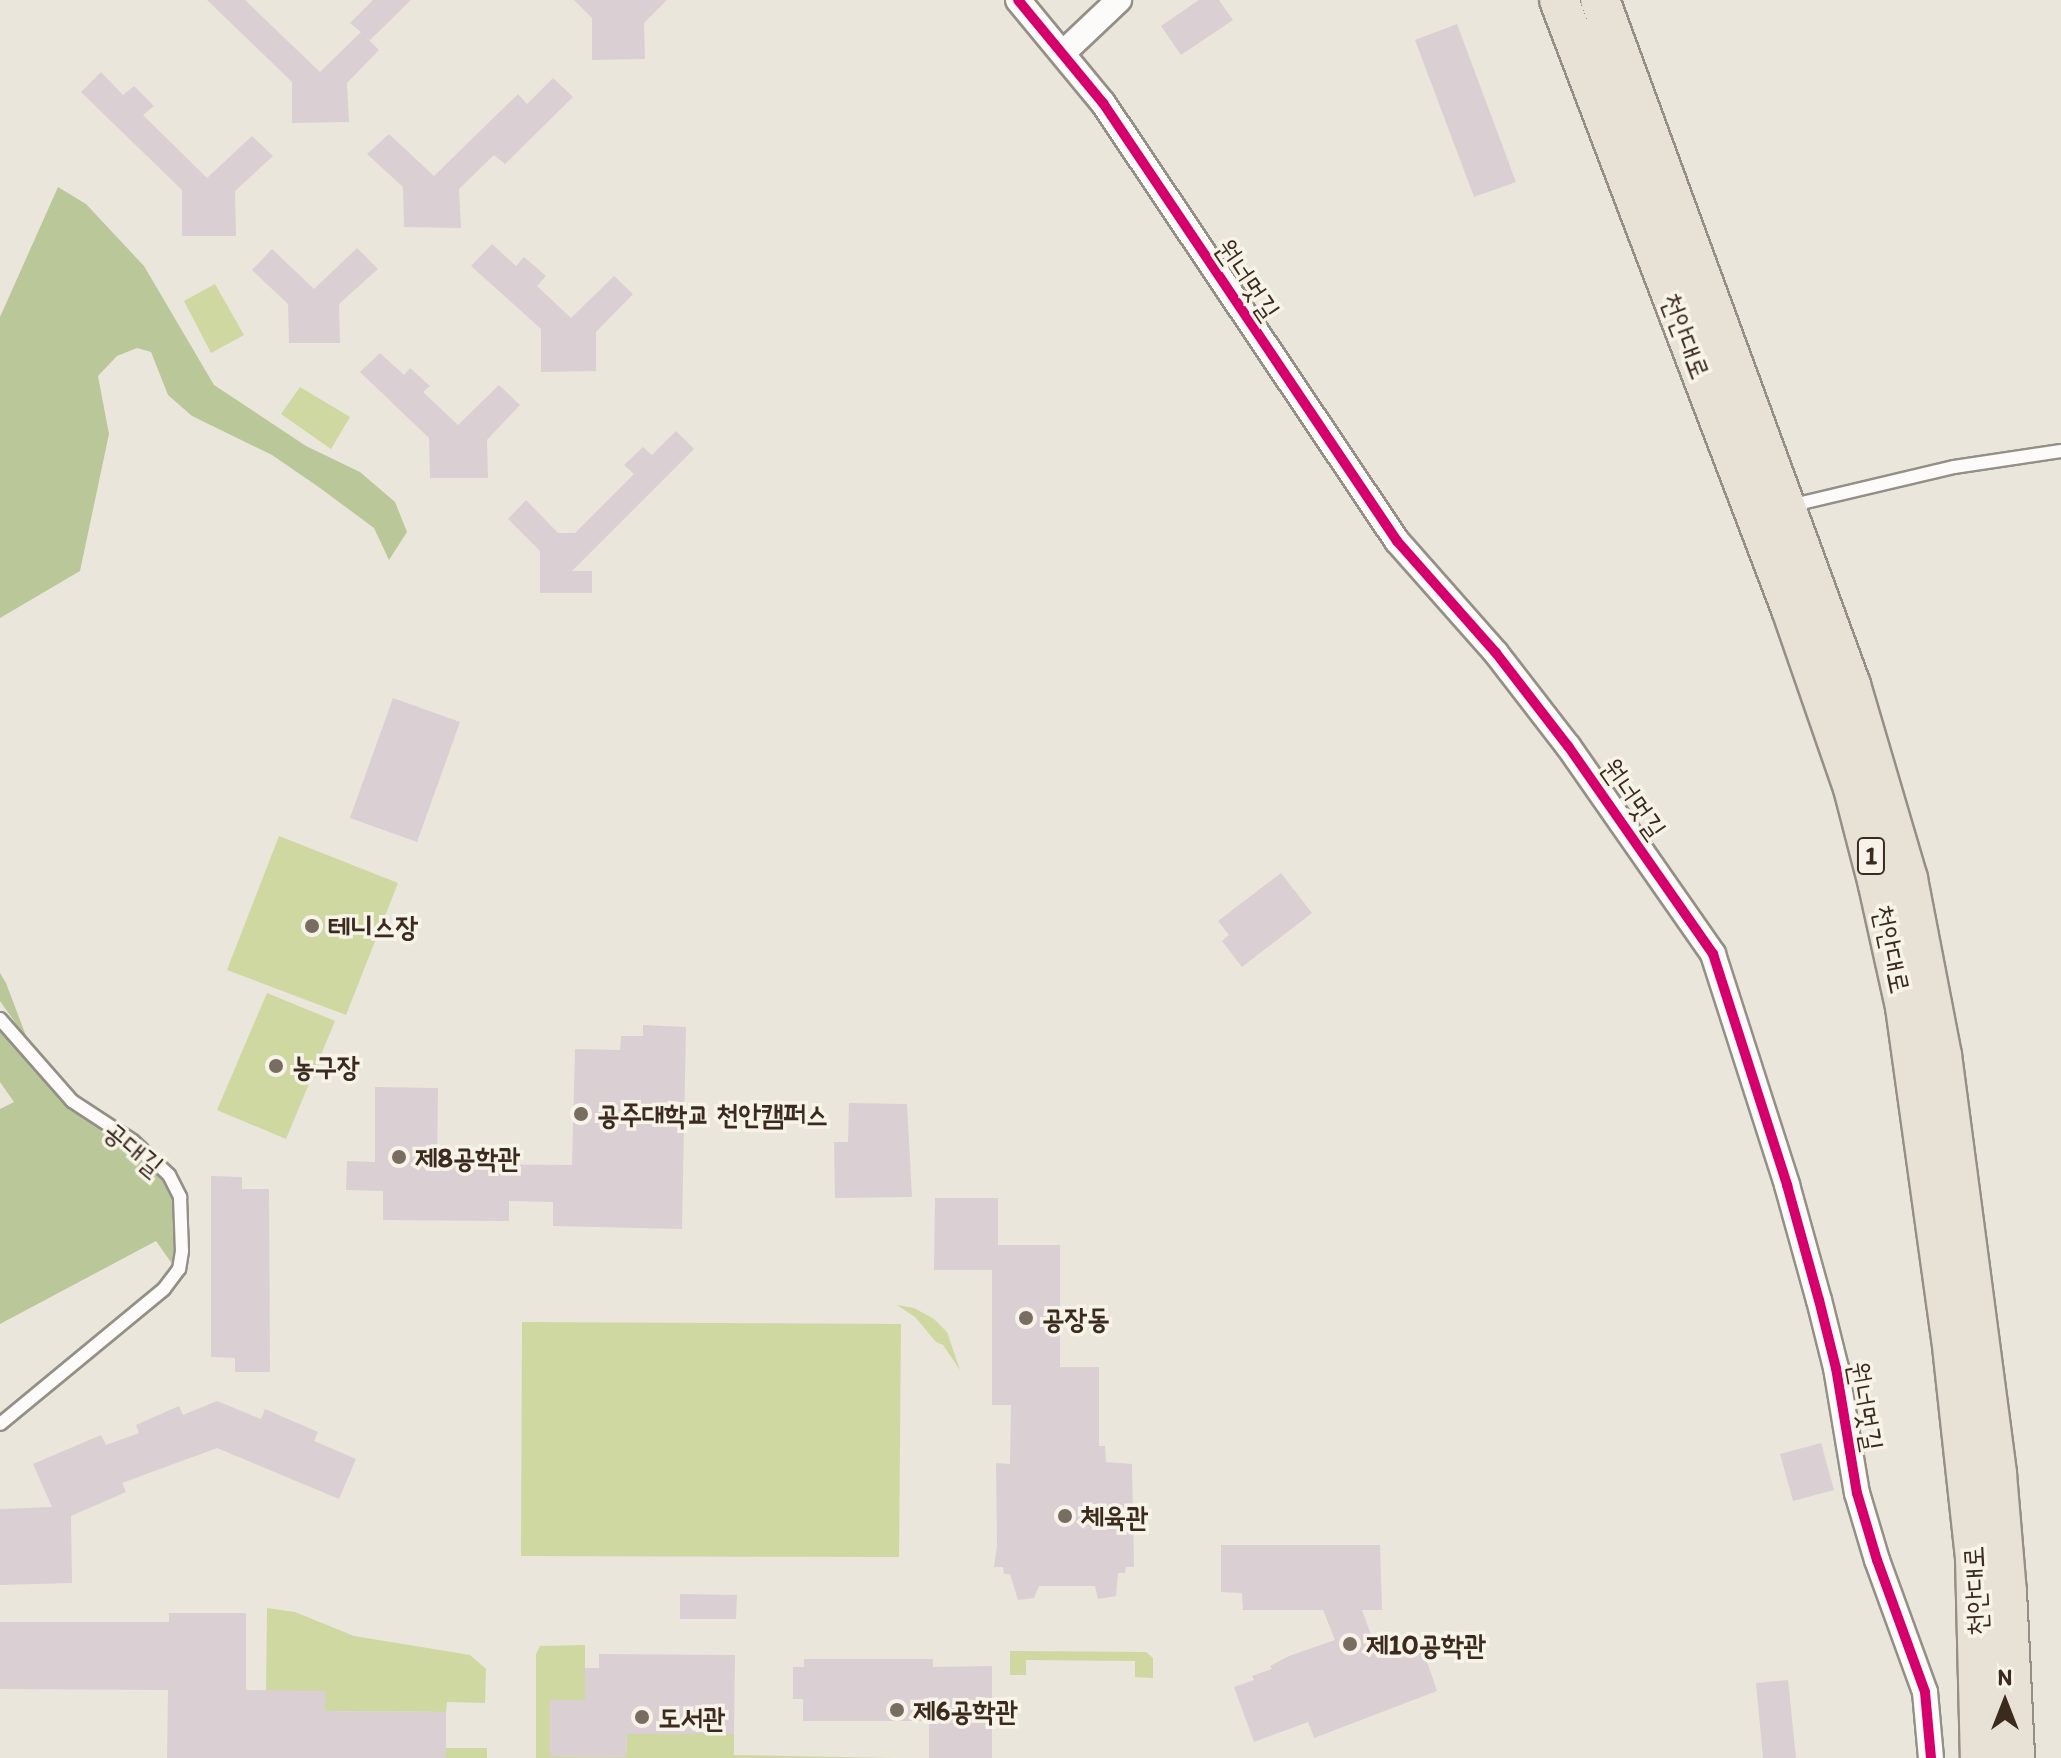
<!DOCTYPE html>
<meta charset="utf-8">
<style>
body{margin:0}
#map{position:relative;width:2061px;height:1758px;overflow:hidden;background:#ebe6db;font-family:Itim,"Poor Story",sans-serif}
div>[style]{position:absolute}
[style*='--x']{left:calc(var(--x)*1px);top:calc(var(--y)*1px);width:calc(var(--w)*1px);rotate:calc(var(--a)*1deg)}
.green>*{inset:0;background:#cfd8a1}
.forest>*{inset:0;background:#bac899}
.building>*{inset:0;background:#dacfd3}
.roads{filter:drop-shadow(2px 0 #948f87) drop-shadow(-2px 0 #948f87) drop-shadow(0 2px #948f87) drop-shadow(0 -2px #948f87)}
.lane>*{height:12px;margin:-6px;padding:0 6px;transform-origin:6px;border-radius:6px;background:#fcfbfa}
.street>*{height:24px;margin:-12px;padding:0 12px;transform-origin:12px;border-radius:12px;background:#fcfbfa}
.primary>*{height:38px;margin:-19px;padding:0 19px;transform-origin:19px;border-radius:19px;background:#e8e2d6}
.cycleway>*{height:10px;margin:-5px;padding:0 5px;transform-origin:5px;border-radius:5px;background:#d6006c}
.dots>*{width:22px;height:22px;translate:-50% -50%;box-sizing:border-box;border:4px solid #f7f3e8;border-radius:50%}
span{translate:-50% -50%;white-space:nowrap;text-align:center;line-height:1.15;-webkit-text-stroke:7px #f7f3e8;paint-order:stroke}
.shield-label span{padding:2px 6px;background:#f7f3e8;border:2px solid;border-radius:6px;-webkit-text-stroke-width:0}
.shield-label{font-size:26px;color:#3b2a1e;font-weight:700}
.street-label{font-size:28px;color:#3b2a1e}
.poi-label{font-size:28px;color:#3b2a1e;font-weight:700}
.left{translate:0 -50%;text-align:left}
.north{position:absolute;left:1965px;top:1662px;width:80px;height:80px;-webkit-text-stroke:6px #f7f3e8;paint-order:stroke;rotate:0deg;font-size:22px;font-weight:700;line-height:32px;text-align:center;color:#3b2a1e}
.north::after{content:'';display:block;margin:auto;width:28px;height:36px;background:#3b2a1e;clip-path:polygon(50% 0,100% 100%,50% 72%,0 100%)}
</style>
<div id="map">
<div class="green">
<i style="clip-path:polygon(215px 284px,244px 335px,211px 353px,184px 301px)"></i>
<i style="clip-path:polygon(300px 387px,350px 417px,331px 449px,281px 414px)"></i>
<i style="clip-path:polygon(279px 836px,398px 883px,346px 1015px,227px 970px)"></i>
<i style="clip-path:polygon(267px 993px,335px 1021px,286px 1139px,217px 1110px)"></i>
<i style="clip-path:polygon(897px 1305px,914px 1308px,934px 1319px,947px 1332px,960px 1370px,943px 1345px,936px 1342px,915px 1317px)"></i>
<i style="clip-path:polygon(522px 1322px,901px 1324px,899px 1557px,521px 1556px)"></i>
<i style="clip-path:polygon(267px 1608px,295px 1612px,354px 1636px,470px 1655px,486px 1669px,485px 1703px,447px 1702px,446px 1712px,325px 1711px,325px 1691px,266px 1691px)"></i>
<i style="clip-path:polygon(585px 1645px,585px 1700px,550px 1701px,551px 1756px,626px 1757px,627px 1734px,734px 1734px,734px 1755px,895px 1758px,536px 1758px,536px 1654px,540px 1646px)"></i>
<i style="clip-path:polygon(1010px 1651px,1146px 1652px,1153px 1658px,1153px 1678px,1135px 1677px,1135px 1661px,1026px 1660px,1026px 1675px,1010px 1675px)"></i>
<i style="clip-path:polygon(446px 1748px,487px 1748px,487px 1758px,446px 1758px)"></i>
</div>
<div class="forest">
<i style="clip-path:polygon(58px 187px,86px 204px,144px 266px,214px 385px,306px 446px,360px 472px,395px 502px,407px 532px,389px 560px,374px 528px,320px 488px,272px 455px,192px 416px,168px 395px,151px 352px,137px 348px,117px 356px,98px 376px,109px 434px,80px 571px,0 618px,0 317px)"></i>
<i style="clip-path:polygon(0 973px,6px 983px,28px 1041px,0 1001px)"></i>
<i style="clip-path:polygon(0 1027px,70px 1106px,115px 1136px,165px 1181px,173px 1192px,177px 1209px,175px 1268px,156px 1241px,0 1324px,0 1109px,14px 1102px,0 1082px)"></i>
</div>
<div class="building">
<i style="clip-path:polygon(207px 0,245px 0,320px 72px,361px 32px,350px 23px,373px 0,411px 0,370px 40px,367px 38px,379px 50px,347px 83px,349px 122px,292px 123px,292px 82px)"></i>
<i style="clip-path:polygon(574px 0,667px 0,644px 23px,645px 59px,592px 60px,592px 18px)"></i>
<i style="clip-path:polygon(1199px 0,1219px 0,1233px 20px,1181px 55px,1161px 26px)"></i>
<i style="clip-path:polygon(1457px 24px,1516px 182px,1474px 197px,1415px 40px)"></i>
<i style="clip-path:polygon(101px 72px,123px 95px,134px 86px,154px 106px,143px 115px,207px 178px,252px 136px,273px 156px,235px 191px,236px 236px,182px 236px,182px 190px,81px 92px)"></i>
<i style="clip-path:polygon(553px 78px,573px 97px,505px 164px,494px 155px,459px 189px,461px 228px,404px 227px,403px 187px,367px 154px,389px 134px,434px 176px,518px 94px,527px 104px)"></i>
<i style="clip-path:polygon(492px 244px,516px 266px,524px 257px,546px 276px,537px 286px,571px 318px,614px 276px,633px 294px,596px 332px,596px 371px,541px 372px,541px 329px,471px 266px)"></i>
<i style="clip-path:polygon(357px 248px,378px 269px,339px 304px,340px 343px,289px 343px,288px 304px,252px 270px,272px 249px,314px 289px)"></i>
<i style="clip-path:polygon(380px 353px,404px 375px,410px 368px,430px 386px,423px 392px,458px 425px,499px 385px,520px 405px,487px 440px,488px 478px,430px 478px,429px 438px,360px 372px)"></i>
<i style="clip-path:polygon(676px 431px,694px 449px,572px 571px,592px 571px,592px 593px,540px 593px,540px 551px,508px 519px,526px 500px,558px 533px,575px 533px,634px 474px,624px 465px,643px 447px,652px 455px)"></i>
<i style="clip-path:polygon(393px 698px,460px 722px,417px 842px,350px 818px)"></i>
<i style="clip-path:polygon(1281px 873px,1312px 913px,1242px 967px,1222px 941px,1229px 935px,1218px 921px)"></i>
<i style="clip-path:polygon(643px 1025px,686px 1027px,682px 1229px,553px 1226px,553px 1202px,509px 1201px,509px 1221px,383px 1220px,383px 1191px,346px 1190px,347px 1161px,375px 1162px,375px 1087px,438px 1088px,437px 1164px,572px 1165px,575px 1049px,620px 1050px,621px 1036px,643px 1036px)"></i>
<i style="clip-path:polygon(849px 1103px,907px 1104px,912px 1197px,835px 1198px,834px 1142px,848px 1142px)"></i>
<i style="clip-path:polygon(211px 1176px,242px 1177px,242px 1189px,269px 1189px,270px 1372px,235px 1372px,235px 1358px,211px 1357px)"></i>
<i style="clip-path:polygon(935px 1198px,998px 1198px,998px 1245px,1060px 1245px,1060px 1367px,1099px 1367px,1099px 1446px,1105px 1446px,1106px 1462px,1132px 1464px,1134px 1567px,1126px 1567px,1125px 1573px,1118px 1573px,1116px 1596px,1098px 1599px,1095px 1586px,1039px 1586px,1034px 1598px,1018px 1600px,1010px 1574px,1004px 1574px,1003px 1567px,994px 1567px,997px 1546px,996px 1463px,1010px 1464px,1011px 1405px,992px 1405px,992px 1270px,934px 1270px)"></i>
<i style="clip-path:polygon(217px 1401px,261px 1419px,265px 1409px,318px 1432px,314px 1441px,356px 1459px,339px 1499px,217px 1448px,122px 1483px,126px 1492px,71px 1516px,72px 1583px,0 1585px,0 1509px,52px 1507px,33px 1464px,101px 1435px,106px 1445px,139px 1433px,136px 1425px,179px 1406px,183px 1415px)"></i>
<i style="clip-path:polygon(1821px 1443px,1834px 1490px,1793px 1501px,1780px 1454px)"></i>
<i style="clip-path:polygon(1221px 1545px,1380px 1545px,1382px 1610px,1362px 1610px,1377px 1651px,1418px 1636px,1437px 1691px,1314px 1738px,1308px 1722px,1254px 1742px,1234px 1687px,1254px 1680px,1252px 1676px,1272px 1669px,1270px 1666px,1289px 1656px,1335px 1640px,1323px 1610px,1243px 1610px,1242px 1593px,1221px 1592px)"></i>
<i style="clip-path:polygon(680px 1594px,737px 1595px,736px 1619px,680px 1619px)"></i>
<i style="clip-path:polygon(169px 1613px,246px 1613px,246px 1690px,325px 1691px,325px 1711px,446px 1712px,446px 1758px,167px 1758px,168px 1690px,0 1689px,0 1622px,169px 1622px)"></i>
<i style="clip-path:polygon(599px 1654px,735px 1655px,734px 1734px,627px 1734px,626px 1757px,550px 1756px,550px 1700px,585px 1700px,585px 1668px,599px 1668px)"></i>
<i style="clip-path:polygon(804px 1659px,933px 1659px,933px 1667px,992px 1666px,992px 1758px,929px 1758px,929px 1721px,803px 1721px,803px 1699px,793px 1699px,793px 1667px,804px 1667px)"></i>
<i style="clip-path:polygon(1788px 1680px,1796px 1758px,1763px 1758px,1756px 1683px)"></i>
</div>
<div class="roads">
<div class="lane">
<i style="--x:1789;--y:506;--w:170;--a:-13.3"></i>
<i style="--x:1954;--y:467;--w:108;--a:-8.5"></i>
<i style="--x:0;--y:1019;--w:109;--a:48.7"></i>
<i style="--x:72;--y:1101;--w:73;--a:33.3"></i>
<i style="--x:133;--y:1141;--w:50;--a:43.4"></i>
<i style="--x:169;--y:1175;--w:25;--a:63"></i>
<i style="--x:180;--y:1197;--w:54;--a:87.9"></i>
<i style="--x:182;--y:1251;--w:18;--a:99"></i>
<i style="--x:179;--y:1269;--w:25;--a:127"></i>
<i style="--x:164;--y:1289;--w:212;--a:140.5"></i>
</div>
<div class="street">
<i style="--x:1018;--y:0;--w:134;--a:50.5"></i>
<i style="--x:1103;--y:103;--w:528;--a:56.13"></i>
<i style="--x:1397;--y:541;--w:149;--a:48.5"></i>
<i style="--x:1496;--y:653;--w:118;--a:52.3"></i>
<i style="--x:1568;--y:746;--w:254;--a:55.1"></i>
<i style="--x:1713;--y:954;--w:243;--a:72.2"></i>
<i style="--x:1787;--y:1185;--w:119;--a:74.5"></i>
<i style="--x:1819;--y:1300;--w:70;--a:76"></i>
<i style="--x:1836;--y:1368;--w:127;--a:80.5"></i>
<i style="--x:1857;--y:1493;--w:70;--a:73.4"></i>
<i style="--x:1877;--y:1560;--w:140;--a:70"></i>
<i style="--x:1925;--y:1692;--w:66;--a:84.8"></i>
<i style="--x:1064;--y:52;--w:76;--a:-43.4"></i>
</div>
<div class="primary">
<i style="--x:1559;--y:0;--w:652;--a:69.15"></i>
<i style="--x:1791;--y:609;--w:189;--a:70.9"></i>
<i style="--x:1853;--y:788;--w:100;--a:75.5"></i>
<i style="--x:1878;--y:885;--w:125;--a:77.5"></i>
<i style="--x:1905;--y:1007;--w:333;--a:82.1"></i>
<i style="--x:1951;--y:1337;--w:222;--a:83.8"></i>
<i style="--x:1975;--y:1558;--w:200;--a:88.6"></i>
<i style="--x:1600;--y:0;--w:730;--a:69.88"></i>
<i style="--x:1851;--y:685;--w:202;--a:73.6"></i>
<i style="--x:1908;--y:879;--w:179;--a:79.1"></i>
<i style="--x:1942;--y:1055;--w:423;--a:82.5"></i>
<i style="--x:1997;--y:1474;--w:118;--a:85.2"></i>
<i style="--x:2007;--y:1592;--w:166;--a:87.2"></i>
</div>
</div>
<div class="cycleway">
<i style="--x:1018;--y:0;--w:134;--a:50.5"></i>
<i style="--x:1103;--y:103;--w:528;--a:56.13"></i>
<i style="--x:1397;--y:541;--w:149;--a:48.5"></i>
<i style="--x:1496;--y:653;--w:118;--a:52.3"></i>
<i style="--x:1568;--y:746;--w:254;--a:55.1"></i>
<i style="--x:1713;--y:954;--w:243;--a:72.2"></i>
<i style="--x:1787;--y:1185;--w:119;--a:74.5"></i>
<i style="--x:1819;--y:1300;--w:70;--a:76"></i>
<i style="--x:1836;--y:1368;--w:127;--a:80.5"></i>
<i style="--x:1857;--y:1493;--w:70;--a:73.4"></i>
<i style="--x:1877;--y:1560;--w:140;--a:70"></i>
<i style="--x:1925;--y:1692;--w:66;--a:84.8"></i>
</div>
<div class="dots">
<i style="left:312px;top:926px;background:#796c60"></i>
<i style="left:276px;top:1066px;background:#796c60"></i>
<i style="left:581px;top:1114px;background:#796c60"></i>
<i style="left:399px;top:1157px;background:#796c60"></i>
<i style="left:1026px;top:1318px;background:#796c60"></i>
<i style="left:1065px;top:1516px;background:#796c60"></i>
<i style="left:1350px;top:1644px;background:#796c60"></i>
<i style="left:897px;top:1710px;background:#796c60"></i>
<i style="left:642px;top:1717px;background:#796c60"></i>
</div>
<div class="shield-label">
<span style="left:1871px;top:856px">1</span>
</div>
<div class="street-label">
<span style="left:1248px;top:279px;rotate:56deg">원너멋길</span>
<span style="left:1686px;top:336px;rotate:69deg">천안대로</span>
<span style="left:1634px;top:798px;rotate:55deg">원너멋길</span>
<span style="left:1892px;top:949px;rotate:78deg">천안대로</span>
<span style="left:134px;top:1148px;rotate:40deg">공대길</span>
<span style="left:1866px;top:1406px;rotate:80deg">원너멋길</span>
<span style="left:1975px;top:1591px;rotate:-93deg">천안대로</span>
</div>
<div class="poi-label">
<span class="left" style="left:328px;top:926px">테니스장</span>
<span class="left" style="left:292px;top:1066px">농구장</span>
<span class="left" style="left:597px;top:1114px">공주대학교 천안캠퍼스</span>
<span class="left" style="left:415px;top:1157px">제8공학관</span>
<span class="left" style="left:1042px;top:1318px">공장동</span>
<span class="left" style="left:1081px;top:1516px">체육관</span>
<span class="left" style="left:1366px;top:1644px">제10공학관</span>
<span class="left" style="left:913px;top:1710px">제6공학관</span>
<span class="left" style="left:658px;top:1717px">도서관</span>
</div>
<div class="north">N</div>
</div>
